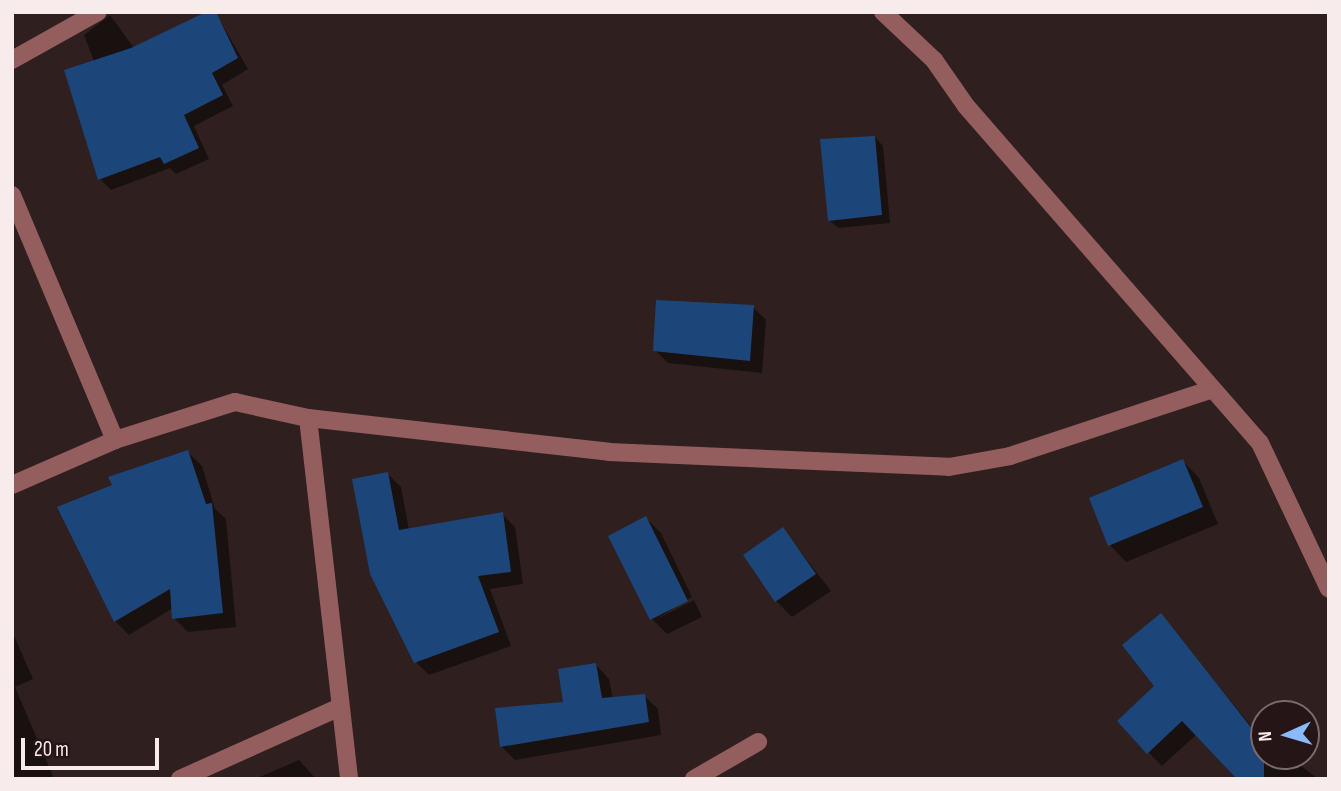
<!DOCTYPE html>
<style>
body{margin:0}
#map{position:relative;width:1341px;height:791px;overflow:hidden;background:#301f1f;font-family:"Sofia Sans Condensed",sans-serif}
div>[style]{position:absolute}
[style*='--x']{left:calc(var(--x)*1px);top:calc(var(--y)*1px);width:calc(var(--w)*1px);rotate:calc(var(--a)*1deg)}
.shadow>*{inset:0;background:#0007}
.building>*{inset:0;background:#1c467a}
.street>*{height:18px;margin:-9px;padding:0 9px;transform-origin:9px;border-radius:9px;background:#945d5e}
span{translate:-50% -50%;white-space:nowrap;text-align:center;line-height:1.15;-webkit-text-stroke:5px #261516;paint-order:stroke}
.frame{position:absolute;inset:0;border:14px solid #f8ebeb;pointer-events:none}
.north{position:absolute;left:1250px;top:700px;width:70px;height:70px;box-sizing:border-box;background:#261516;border:2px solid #7a6b6b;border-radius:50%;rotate:266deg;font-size:19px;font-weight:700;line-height:28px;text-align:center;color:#f8ebeb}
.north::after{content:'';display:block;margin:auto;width:24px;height:32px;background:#89bafc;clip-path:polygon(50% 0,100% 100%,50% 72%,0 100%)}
.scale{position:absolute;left:21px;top:738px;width:138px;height:32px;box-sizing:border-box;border:4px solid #f8ebeb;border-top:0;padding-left:9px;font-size:21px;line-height:24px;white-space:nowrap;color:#f8ebeb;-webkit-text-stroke:5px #261516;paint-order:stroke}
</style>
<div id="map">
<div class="shadow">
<i style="clip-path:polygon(215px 12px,248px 69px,222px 85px,233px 106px,194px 126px,209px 159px,176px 174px,170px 168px,111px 190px,100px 179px,85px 139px,90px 137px,94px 61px,84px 35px,110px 15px,134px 48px)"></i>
<i style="clip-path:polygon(875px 137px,883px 146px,890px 223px,838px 228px,829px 220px)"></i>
<i style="clip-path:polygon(753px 307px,766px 320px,762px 373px,668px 363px,655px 350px)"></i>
<i style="clip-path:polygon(188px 452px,202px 466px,215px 509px,226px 519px,236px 627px,188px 632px,174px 618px,173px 608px,129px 635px,115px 621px,115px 486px)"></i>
<i style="clip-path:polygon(1183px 461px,1199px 478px,1218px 524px,1126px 562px,1110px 545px)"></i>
<i style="clip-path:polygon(388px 474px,401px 487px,409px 530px,502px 514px,515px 527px,523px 584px,490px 589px,511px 646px,429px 675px,416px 662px)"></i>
<i style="clip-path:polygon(646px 518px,661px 533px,692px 597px,655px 620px,694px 600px,702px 617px,667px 634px,652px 619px,610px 537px)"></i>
<i style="clip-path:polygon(783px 529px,831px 591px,792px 617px,776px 601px)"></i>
<i style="clip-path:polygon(1161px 616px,1256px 732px,1261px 727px,1264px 730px,1264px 756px,1289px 756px,1318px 779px,1239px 779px,1197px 734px,1162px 766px,1148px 752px)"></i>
<i style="clip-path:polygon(12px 631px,33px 679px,15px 687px,53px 776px,47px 779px,12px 779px)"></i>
<i style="clip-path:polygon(596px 665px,609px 679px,613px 699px,644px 696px,658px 709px,661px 735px,515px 760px,501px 746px,565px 703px)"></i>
<i style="clip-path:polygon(299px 760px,316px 779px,255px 779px)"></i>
</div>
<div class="building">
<i style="clip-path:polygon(206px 12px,216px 12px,238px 58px,212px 73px,223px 95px,184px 115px,199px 148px,164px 164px,160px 157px,98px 180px,64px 70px,131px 48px)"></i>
<i style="clip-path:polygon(875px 136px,882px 215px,828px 221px,820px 139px)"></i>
<i style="clip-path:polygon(656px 300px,754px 305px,750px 361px,653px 351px)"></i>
<i style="clip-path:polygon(188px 450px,206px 504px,212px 503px,223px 613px,172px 619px,170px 589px,114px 622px,57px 507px,112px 485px,108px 477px)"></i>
<i style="clip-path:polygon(1183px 459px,1203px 507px,1108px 546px,1089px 498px)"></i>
<i style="clip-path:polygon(388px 472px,399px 530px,503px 512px,511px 572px,478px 576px,499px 632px,414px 663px,370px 574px,352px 479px)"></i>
<i style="clip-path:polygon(646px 516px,688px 601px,650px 620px,608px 536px)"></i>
<i style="clip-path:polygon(783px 527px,816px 574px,775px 602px,743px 555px)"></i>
<i style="clip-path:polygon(1161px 613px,1264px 744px,1264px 779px,1237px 779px,1182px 721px,1147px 754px,1117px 721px,1154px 686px,1122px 645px)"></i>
<i style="clip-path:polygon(596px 663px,602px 698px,645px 694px,649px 722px,500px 747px,495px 708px,563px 702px,558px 669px)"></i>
</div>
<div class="street">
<i style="--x:883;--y:12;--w:70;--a:43.3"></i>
<i style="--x:934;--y:60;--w:56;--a:55.2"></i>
<i style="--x:966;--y:106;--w:447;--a:48.9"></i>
<i style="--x:1260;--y:443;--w:161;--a:64.7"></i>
<i style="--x:12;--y:60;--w:98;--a:-29.2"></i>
<i style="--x:12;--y:195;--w:266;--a:67.2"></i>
<i style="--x:308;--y:418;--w:363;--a:83.5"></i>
<i style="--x:12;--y:485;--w:112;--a:-23.6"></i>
<i style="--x:115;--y:440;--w:126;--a:-17.6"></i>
<i style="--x:235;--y:402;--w:75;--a:12.4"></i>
<i style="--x:308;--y:418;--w:303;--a:6.4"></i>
<i style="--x:609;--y:452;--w:340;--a:2.5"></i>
<i style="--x:949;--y:467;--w:62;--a:-10.2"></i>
<i style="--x:1010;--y:456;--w:213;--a:-18.3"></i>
<i style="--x:180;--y:779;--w:175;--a:-24.2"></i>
<i style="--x:694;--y:779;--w:74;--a:-30"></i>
</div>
<div class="frame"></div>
<div class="north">N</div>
<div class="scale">20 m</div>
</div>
